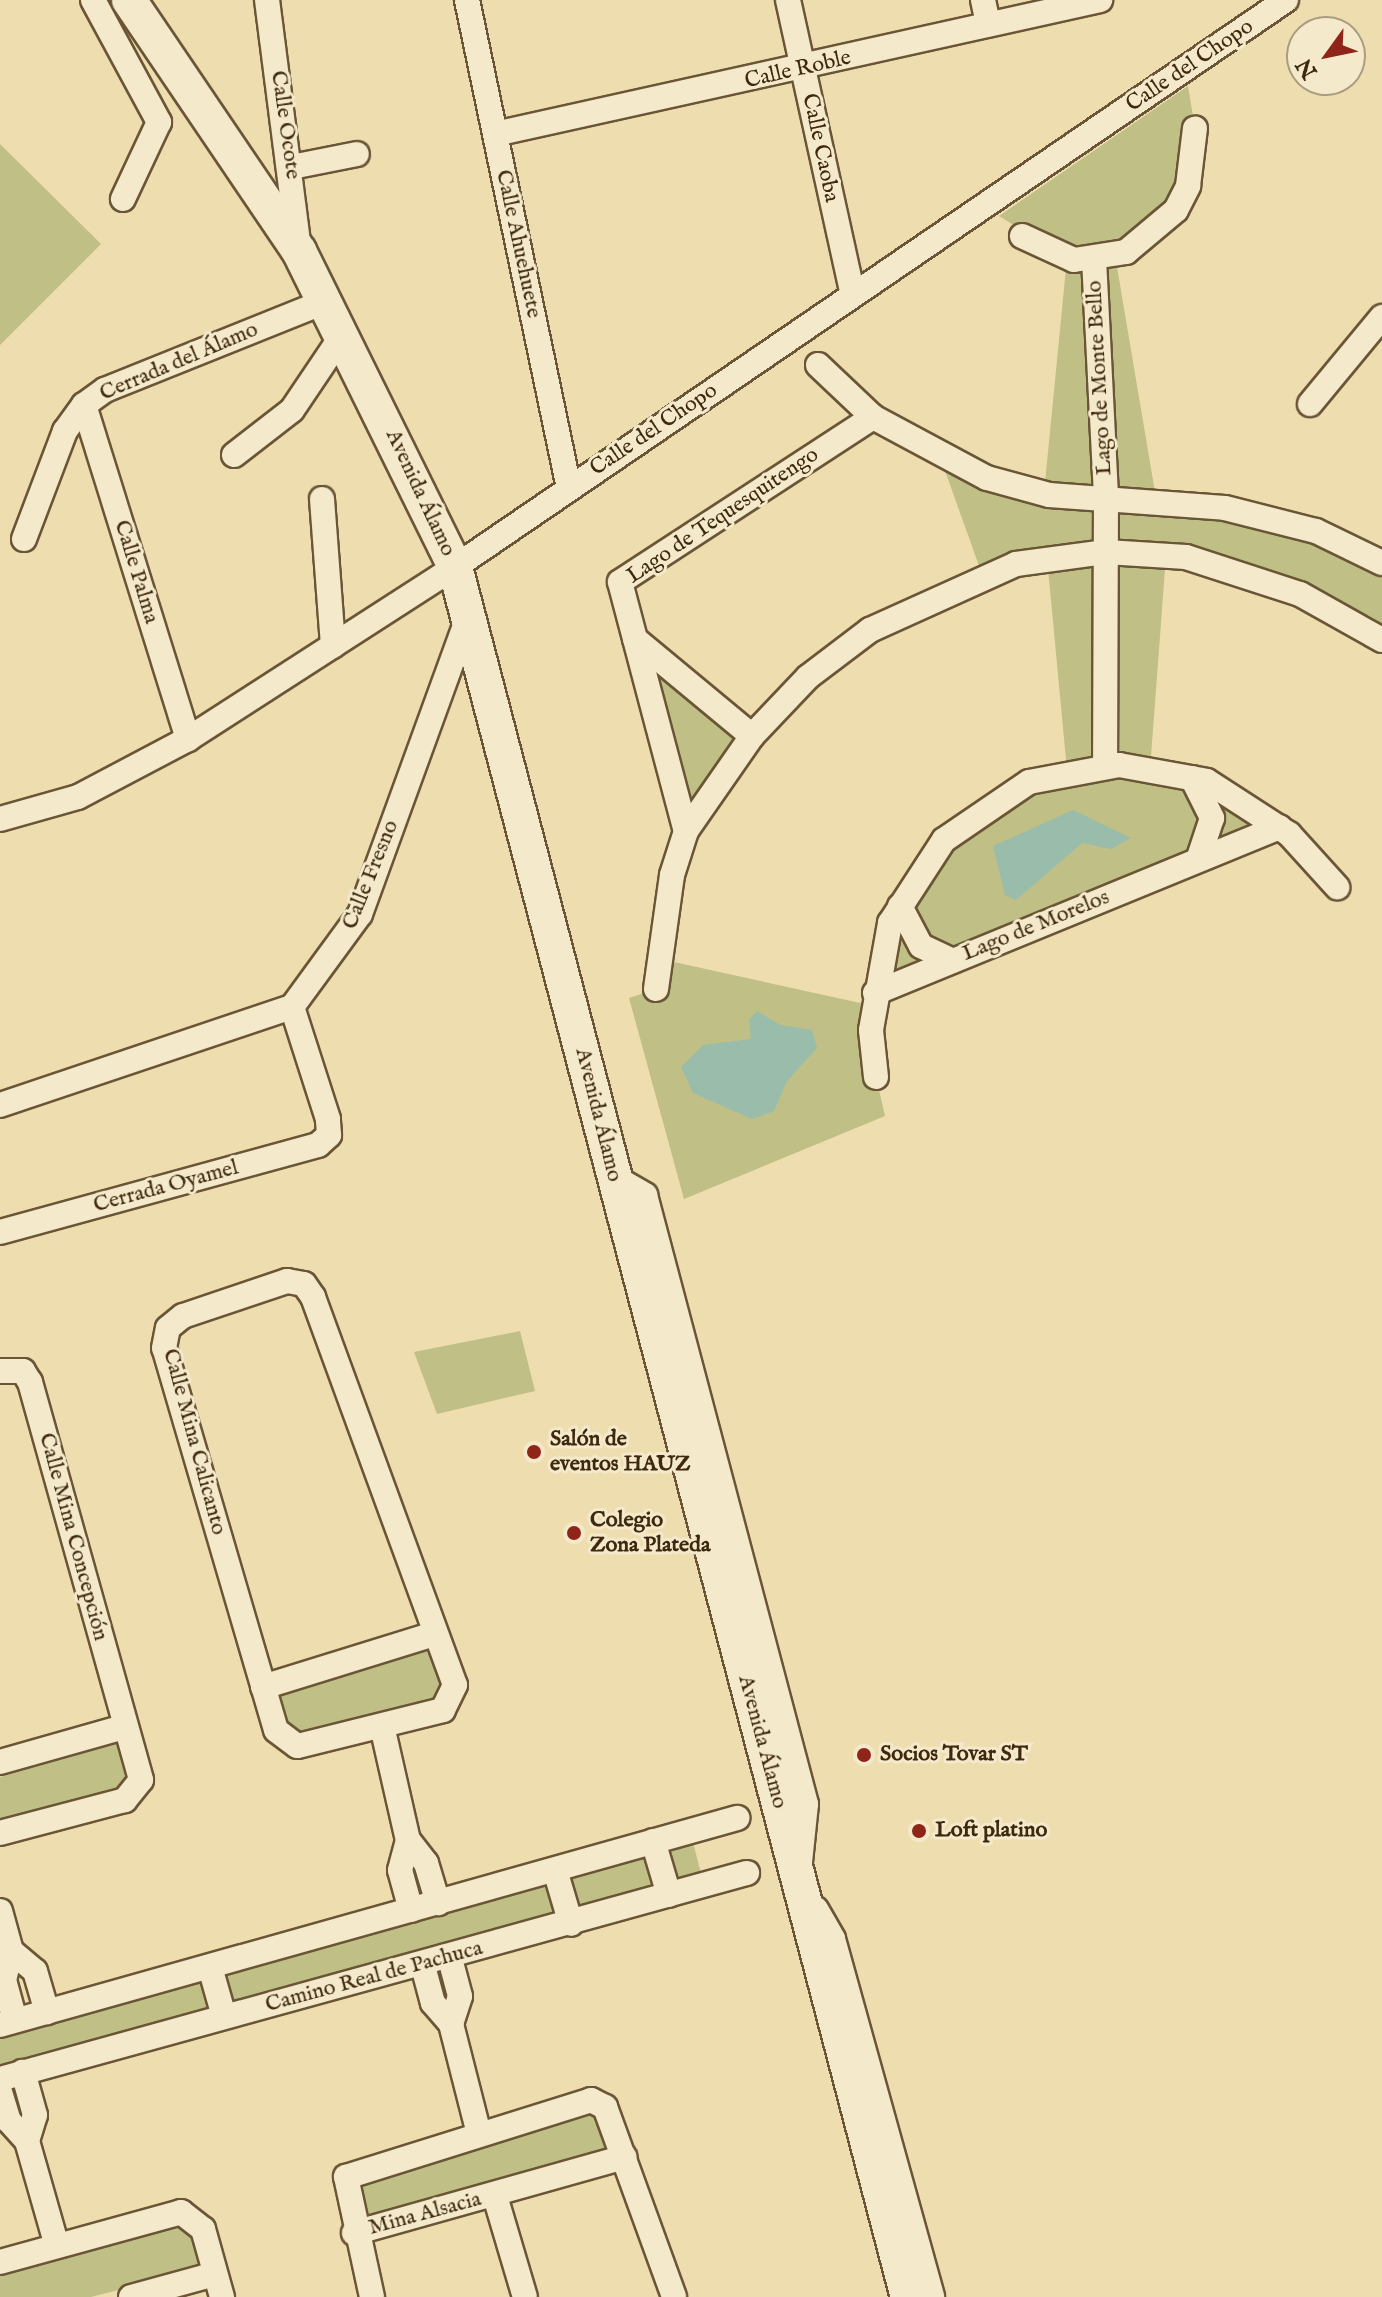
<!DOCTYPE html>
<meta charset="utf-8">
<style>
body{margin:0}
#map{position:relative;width:1382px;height:2297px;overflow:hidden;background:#eeddaf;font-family:"IM FELL English",serif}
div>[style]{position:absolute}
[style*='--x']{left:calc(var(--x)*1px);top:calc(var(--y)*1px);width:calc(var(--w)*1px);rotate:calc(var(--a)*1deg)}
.green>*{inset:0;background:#bfbf86}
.water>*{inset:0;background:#99bcab}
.roads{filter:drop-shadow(2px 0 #6a5636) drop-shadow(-2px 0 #6a5636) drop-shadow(0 2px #6a5636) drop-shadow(0 -2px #6a5636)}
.street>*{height:24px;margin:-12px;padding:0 12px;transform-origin:12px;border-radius:12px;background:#f4e9cb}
.secondary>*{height:34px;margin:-17px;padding:0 17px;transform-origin:17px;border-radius:17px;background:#f4e9cb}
.dots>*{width:22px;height:22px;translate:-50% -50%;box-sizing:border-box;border:4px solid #f4e9cb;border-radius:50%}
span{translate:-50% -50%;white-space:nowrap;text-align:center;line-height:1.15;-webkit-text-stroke:6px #f4e9cb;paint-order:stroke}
.street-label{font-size:22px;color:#3e290e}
.poi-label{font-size:22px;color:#3e290e;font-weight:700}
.left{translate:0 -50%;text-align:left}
.north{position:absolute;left:1286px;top:16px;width:80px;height:80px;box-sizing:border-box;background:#f4e9cb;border:2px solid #ab9c7f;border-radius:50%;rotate:237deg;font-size:22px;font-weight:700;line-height:32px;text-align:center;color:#3e290e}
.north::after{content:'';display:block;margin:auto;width:28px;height:36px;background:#8f2418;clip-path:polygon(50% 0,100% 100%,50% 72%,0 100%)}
</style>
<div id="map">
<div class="green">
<i style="clip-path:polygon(1188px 86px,1195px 128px,1188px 186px,1115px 255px,1156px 498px,1382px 563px,1382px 640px,1338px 614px,1166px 556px,1150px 770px,1279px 827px,875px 993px,922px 867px,1067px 770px,1047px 558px,983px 577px,939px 454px,1044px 493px,1067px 258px,999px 216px)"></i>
<i style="clip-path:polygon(0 144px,101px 244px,0 345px)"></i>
<i style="clip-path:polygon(635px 639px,752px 736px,686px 831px)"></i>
<i style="clip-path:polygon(660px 959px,874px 1006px,876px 1077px,885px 1116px,684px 1199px,629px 998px,656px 989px)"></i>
<i style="clip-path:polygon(520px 1331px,535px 1391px,437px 1414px,414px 1352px)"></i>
<i style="clip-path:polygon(433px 1647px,448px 1699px,293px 1742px,280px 1696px)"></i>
<i style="clip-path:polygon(119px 1743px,134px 1788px,0 1827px,0 1777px)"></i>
<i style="clip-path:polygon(690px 1831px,704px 1885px,0 2079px,0 2025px)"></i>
<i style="clip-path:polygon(596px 2107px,614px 2155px,360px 2225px,352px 2177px)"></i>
<i style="clip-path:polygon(193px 2221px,205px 2268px,91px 2297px,0 2297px,0 2273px)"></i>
</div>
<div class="water">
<i style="clip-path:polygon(1073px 810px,1131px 838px,1111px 849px,1082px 843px,1016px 900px,1005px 895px,993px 846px)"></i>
<i style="clip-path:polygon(757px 1011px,780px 1025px,812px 1030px,817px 1048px,787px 1081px,774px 1111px,752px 1119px,693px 1093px,681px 1067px,703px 1045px,751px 1039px,749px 1020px)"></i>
</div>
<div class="roads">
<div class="street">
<i style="--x:93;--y:0;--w:139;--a:61.6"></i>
<i style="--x:159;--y:122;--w:85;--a:115.1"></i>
<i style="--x:267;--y:0;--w:251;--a:82.7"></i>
<i style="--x:467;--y:0;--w:498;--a:78.2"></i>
<i style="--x:788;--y:0;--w:302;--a:77.6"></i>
<i style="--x:983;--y:0;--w:25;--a:78"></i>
<i style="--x:495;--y:134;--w:620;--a:-12.49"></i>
<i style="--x:292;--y:167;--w:66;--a:-11.3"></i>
<i style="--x:1022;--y:236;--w:57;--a:24.8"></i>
<i style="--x:1074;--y:260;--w:53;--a:-8.7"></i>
<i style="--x:1126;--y:252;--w:65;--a:-40"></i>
<i style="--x:1176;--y:210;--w:27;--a:-63"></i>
<i style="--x:1188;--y:186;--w:58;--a:-83.1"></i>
<i style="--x:1094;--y:259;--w:237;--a:87.1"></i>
<i style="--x:1106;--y:496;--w:270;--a:90.2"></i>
<i style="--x:818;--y:365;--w:76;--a:43.4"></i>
<i style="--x:873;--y:417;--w:129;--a:28.2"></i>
<i style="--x:987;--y:478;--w:64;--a:15.3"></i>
<i style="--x:1049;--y:495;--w:176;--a:4.2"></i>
<i style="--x:1225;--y:508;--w:94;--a:14.2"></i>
<i style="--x:1316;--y:531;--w:73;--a:25.9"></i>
<i style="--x:1310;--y:404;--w:113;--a:-50.4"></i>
<i style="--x:84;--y:405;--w:350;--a:72.7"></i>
<i style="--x:873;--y:417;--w:302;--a:146.9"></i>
<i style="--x:620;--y:582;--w:258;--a:75.2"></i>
<i style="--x:686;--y:831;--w:116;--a:-55.2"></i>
<i style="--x:752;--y:736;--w:81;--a:-46.5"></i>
<i style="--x:808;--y:677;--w:78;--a:-37.2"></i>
<i style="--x:870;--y:630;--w:160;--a:-24.3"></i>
<i style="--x:1016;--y:564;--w:91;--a:-7.6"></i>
<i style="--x:1106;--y:552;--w:80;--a:3.6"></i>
<i style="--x:1186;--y:557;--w:120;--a:18"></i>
<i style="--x:1300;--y:594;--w:94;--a:29.3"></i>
<i style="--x:234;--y:455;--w:73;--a:-37.8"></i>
<i style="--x:292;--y:410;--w:88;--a:-56.1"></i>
<i style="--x:322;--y:499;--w:147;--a:85.7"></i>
<i style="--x:24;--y:539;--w:116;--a:-69.2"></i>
<i style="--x:65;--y:431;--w:32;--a:-54"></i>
<i style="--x:84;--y:405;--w:26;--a:-36"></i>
<i style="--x:105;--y:390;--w:236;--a:-21.9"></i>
<i style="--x:635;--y:639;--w:152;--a:39.7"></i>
<i style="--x:1192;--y:778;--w:45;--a:63.4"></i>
<i style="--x:1212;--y:818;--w:44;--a:108.4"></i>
<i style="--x:0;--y:819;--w:81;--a:-15.8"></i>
<i style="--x:78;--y:797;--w:124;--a:-27.8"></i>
<i style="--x:188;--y:739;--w:318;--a:-32.8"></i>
<i style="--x:455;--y:567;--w:1006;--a:-34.31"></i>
<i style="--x:900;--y:906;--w:45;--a:62.3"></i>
<i style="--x:921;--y:946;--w:35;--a:25"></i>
<i style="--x:656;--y:989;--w:115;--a:-82"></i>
<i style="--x:672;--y:875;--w:46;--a:-72.3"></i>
<i style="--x:875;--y:993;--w:437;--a:-22.3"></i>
<i style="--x:876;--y:1077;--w:47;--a:-96.1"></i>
<i style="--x:871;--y:1030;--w:109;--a:-79.9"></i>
<i style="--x:890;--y:923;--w:99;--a:-57"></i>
<i style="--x:944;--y:840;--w:103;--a:-34.3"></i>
<i style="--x:1029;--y:782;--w:92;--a:-10.7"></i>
<i style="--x:1119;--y:765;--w:89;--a:10.3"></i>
<i style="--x:1207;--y:781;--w:98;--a:32.9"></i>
<i style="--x:1289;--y:834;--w:72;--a:47.8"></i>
<i style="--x:0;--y:1105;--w:308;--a:-18.6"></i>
<i style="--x:292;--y:1007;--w:115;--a:-53.8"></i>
<i style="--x:360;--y:914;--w:313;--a:-70"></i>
<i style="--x:614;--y:1177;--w:36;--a:30"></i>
<i style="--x:645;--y:1195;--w:630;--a:75.19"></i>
<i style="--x:806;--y:1804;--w:58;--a:95.9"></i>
<i style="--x:0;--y:1232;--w:330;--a:-15.3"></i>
<i style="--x:318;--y:1145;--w:15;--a:-42"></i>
<i style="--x:329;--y:1135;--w:16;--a:-94"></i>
<i style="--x:328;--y:1119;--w:118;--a:-107.8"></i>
<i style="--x:287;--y:1281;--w:17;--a:10"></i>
<i style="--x:304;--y:1284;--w:16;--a:55"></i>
<i style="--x:313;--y:1297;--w:413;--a:69.9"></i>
<i style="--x:455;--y:1685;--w:28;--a:116"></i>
<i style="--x:443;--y:1710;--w:150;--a:166.1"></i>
<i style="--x:297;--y:1746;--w:26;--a:-143"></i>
<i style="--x:276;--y:1730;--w:398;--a:-106.3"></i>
<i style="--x:164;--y:1348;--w:20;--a:-79"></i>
<i style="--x:168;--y:1328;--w:19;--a:-39"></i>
<i style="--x:183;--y:1316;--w:110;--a:-18.6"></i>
<i style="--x:0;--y:1371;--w:23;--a:0"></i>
<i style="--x:23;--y:1371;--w:13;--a:58"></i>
<i style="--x:30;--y:1382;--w:413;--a:74.4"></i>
<i style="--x:141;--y:1780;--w:26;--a:129"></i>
<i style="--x:125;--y:1800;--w:129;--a:165.2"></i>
<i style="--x:263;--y:1687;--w:179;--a:-17.2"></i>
<i style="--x:382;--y:1726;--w:117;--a:77.2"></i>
<i style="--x:0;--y:1762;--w:129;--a:-15.8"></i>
<i style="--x:653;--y:1841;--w:56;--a:73.5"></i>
<i style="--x:555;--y:1870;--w:56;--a:73.5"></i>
<i style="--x:816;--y:1909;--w:34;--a:60"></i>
<i style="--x:833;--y:1939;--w:371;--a:74.5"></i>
<i style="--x:411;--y:1910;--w:41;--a:-105.4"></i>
<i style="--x:400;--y:1870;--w:31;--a:-75"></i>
<i style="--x:408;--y:1840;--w:29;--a:52"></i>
<i style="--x:426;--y:1863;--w:42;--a:73.3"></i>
<i style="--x:0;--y:1911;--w:41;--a:74.6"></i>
<i style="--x:423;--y:1966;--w:38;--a:75"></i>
<i style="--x:433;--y:2003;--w:28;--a:49"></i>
<i style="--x:451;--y:2024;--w:29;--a:-72"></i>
<i style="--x:460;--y:1996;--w:38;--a:-105"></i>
<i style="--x:210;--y:1967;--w:51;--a:74.1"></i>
<i style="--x:15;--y:2020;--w:41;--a:-105.4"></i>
<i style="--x:4;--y:1980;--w:30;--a:-76"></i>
<i style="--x:11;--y:1951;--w:31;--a:40"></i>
<i style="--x:35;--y:1971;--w:43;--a:73.7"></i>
<i style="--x:451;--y:2024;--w:114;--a:75.7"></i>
<i style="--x:0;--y:2025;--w:766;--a:-15.69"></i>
<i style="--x:0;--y:2079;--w:775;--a:-15.42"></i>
<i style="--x:0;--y:2092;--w:30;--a:73"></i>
<i style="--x:9;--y:2121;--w:27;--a:48"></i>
<i style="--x:27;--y:2141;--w:27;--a:-73"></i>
<i style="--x:35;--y:2115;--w:45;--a:-105.6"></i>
<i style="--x:27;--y:2141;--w:109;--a:74.1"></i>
<i style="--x:495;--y:2196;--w:105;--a:73.5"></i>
<i style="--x:354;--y:2233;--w:281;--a:-15.7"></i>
<i style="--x:0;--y:2262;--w:188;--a:-15.4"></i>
<i style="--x:181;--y:2212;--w:28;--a:38"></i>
<i style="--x:203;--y:2229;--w:71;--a:74.4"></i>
<i style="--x:131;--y:2297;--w:87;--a:-15.3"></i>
<i style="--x:372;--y:2297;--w:123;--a:-102.2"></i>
<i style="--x:346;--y:2177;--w:257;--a:-17.4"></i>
<i style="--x:591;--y:2100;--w:16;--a:27"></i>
<i style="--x:605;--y:2107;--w:202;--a:70"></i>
</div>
<div class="secondary">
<i style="--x:129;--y:0;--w:303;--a:55.9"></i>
<i style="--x:299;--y:251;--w:352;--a:63.7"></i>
<i style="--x:455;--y:567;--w:1788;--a:75.33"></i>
</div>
</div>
<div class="dots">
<i style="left:534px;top:1452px;background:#8f2418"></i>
<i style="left:574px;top:1533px;background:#8f2418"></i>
<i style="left:864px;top:1755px;background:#8f2418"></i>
<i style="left:919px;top:1831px;background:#8f2418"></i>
</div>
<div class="street-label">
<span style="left:1190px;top:66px;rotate:-34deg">Calle del Chopo</span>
<span style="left:798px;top:70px;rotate:-13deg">Calle Roble</span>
<span style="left:285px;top:125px;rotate:82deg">Calle Ocote</span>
<span style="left:820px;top:148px;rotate:78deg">Calle Caoba</span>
<span style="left:518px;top:244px;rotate:78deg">Calle Ahuehuete</span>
<span style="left:179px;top:362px;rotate:-23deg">Cerrada del Álamo</span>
<span style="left:1100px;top:378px;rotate:-93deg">Lago de Monte Bello</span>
<span style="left:654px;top:430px;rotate:-34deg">Calle del Chopo</span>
<span style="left:420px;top:493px;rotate:65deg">Avenida Álamo</span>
<span style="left:723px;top:516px;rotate:-34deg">Lago de Tequesquitengo</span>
<span style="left:136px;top:572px;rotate:73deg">Calle Palma</span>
<span style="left:371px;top:875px;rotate:-68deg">Calle Fresno</span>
<span style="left:1036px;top:926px;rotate:-22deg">Lago de Morelos</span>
<span style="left:598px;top:1115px;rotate:76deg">Avenida Álamo</span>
<span style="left:166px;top:1187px;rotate:-15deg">Cerrada Oyamel</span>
<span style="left:194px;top:1442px;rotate:75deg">Calle Mina Calicanto</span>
<span style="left:73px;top:1537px;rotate:75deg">Calle Mina Concepción</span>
<span style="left:762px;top:1742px;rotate:75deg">Avenida Álamo</span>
<span style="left:374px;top:1977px;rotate:-15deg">Camino Real de Pachuca</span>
<span style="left:425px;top:2214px;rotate:-15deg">Mina Alsacia</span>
</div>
<div class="poi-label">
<span class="left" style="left:550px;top:1452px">Salón de<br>eventos HAUZ</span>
<span class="left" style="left:590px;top:1533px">Colegio<br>Zona Plateda</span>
<span class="left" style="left:880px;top:1755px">Socios Tovar ST</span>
<span class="left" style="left:935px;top:1831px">Loft platino</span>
</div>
<div class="north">N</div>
</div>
